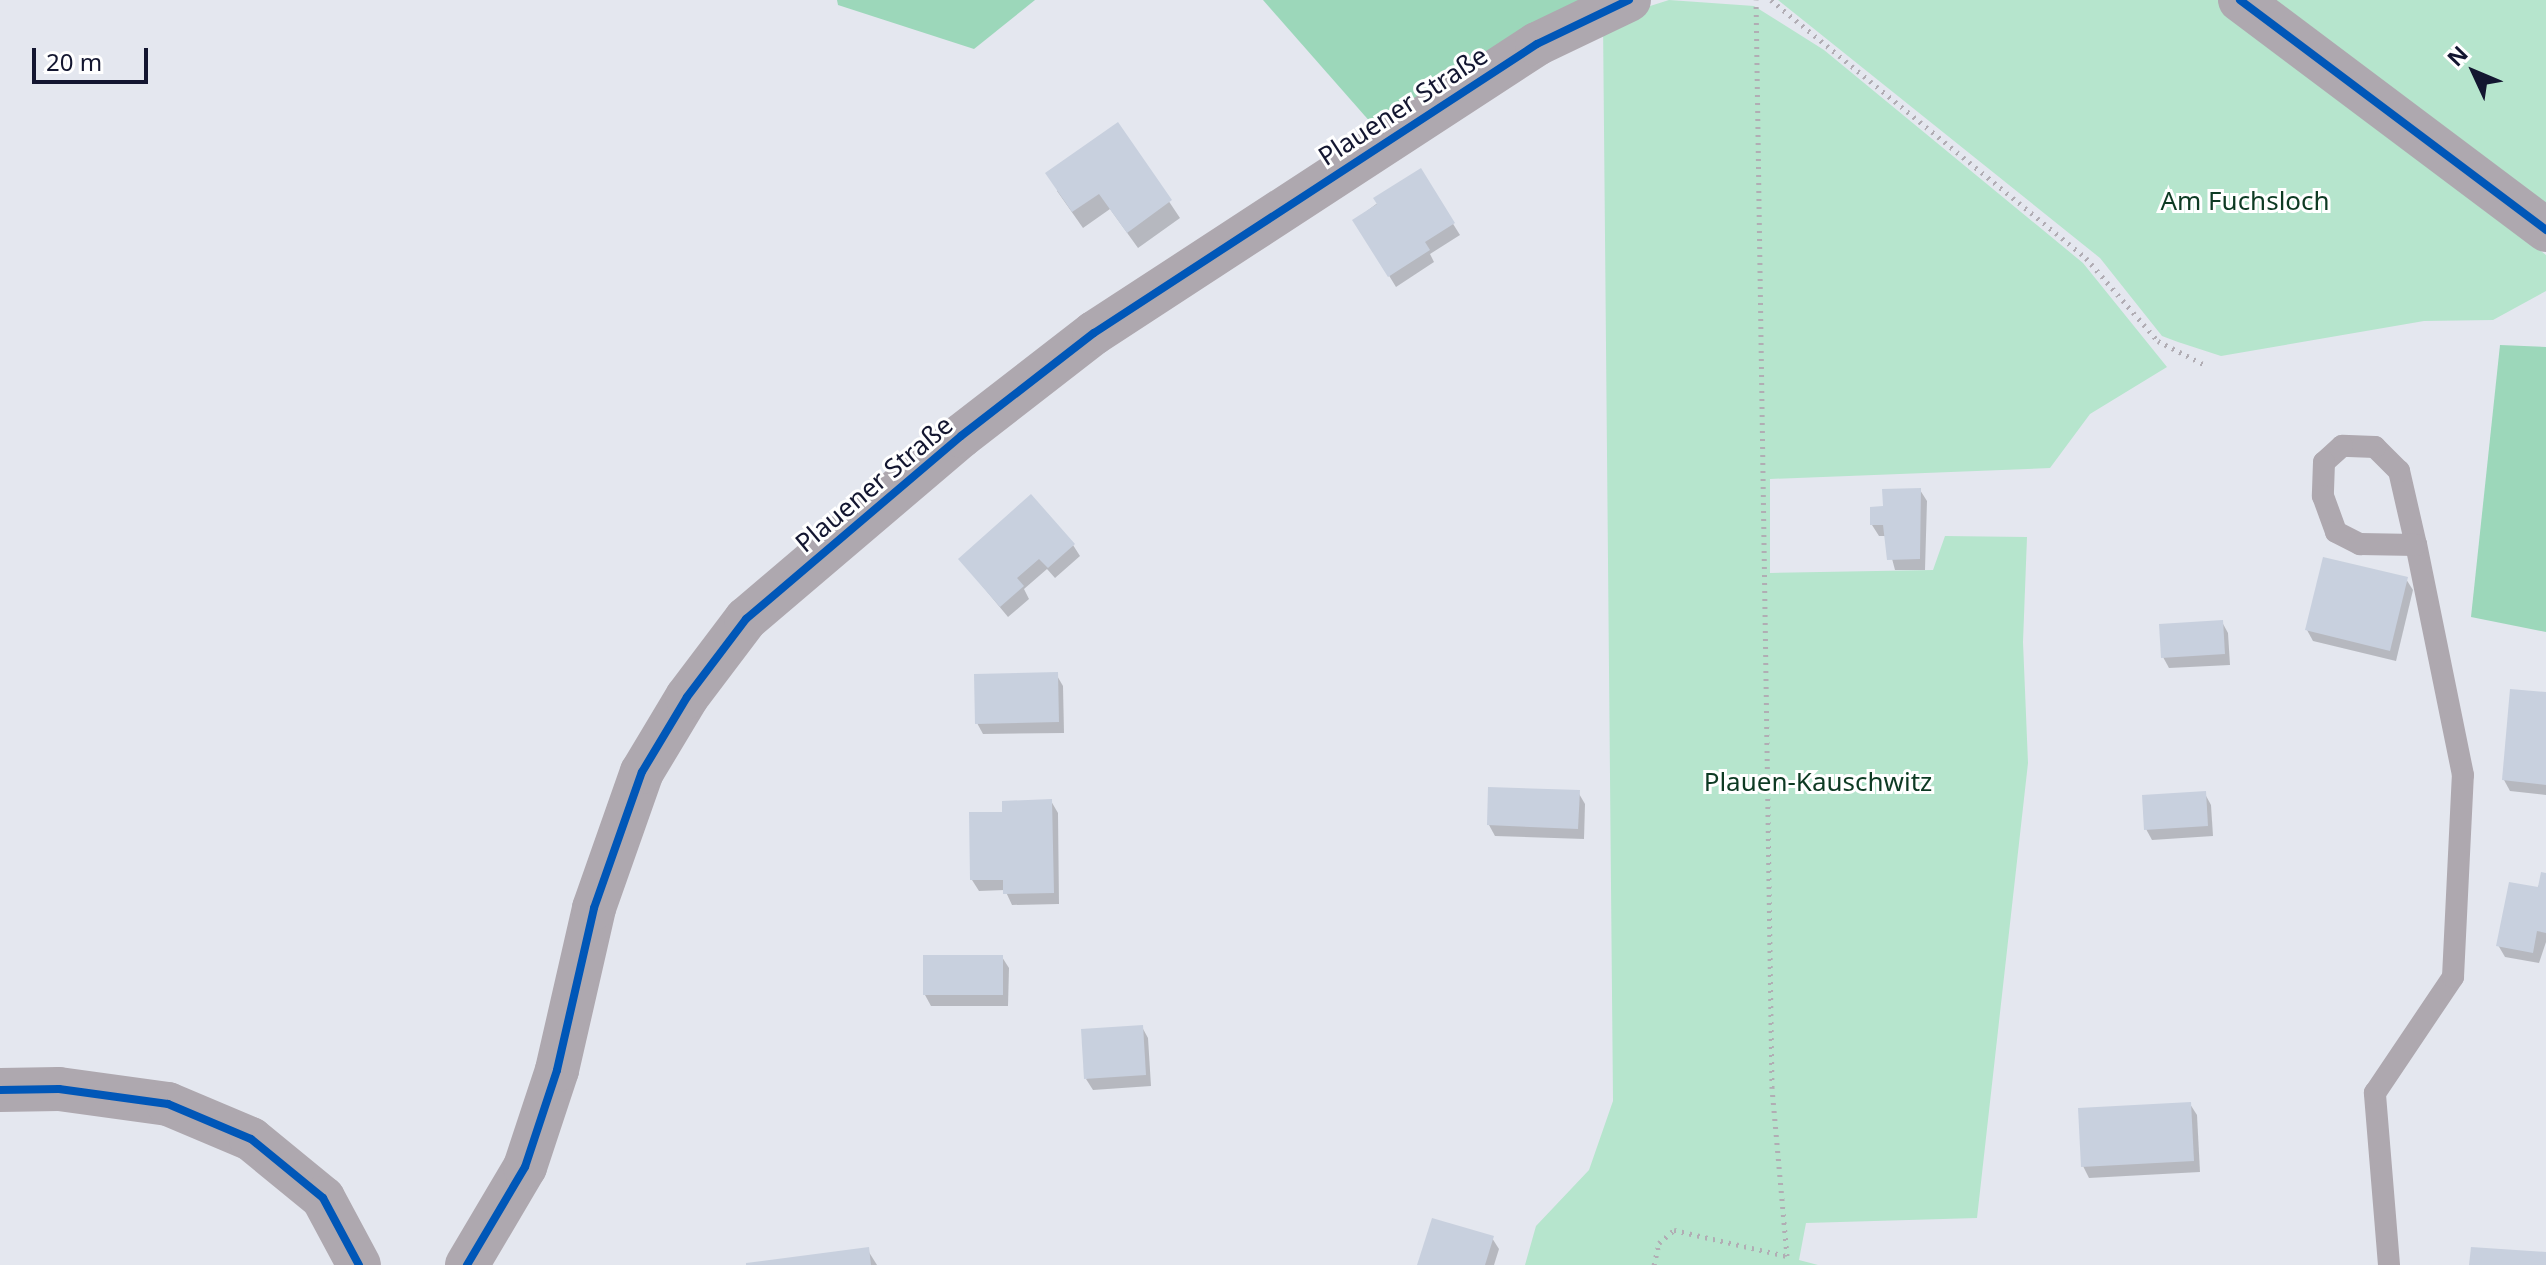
<!DOCTYPE html>
<meta charset="utf-8">
<style>
body{margin:0}
#map{position:relative;width:2546px;height:1265px;overflow:hidden;background:#e4e7ef;font-family:"Noto Sans",sans-serif}
div>[style]{position:absolute}
[style*='--x']{left:calc(var(--x)*1px);top:calc(var(--y)*1px);width:calc(var(--w)*1px);rotate:calc(var(--a)*1deg)}
.green>*{inset:0;background:#b6e5cd}
.forest>*{inset:0;background:#9cd7ba}
.shadow>*{inset:0;background:#0003}
.building>*{inset:0;background:#c8d0de}
.path>*{height:5px;margin-top:-2.5px;transform-origin:0;background:repeating-linear-gradient(90deg,#b1adb4 0 2px,transparent 0 8px)}
.lane>*{height:22px;margin:-11px;padding:0 11px;transform-origin:11px;border-radius:11px;background:#aea8af}
.street>*{height:44px;margin:-22px;padding:0 22px;transform-origin:22px;border-radius:22px;background:#aea8af}
.cycleway>*{height:8px;margin:-4px;padding:0 4px;transform-origin:4px;border-radius:4px;background:#0057b8}
span{translate:-50% -50%;white-space:nowrap;text-align:center;line-height:1.15;-webkit-text-stroke:6px #fff;paint-order:stroke}
.street-label{font-size:26px;color:#131630}
.park-label{font-size:26px;color:#0d3a23}
.north{position:absolute;left:2434px;top:32px;width:80px;height:80px;-webkit-text-stroke:6px #fff;paint-order:stroke;rotate:314deg;font-size:22px;font-weight:700;line-height:32px;text-align:center;color:#131630}
.north::after{content:'';display:block;margin:auto;width:28px;height:36px;background:#131630;clip-path:polygon(50% 0,100% 100%,50% 72%,0 100%)}
.scale{position:absolute;left:32px;top:48px;width:116px;height:36px;box-sizing:border-box;border:4px solid #131630;border-top:0;padding-left:10px;font-size:24px;line-height:28px;white-space:nowrap;color:#131630;-webkit-text-stroke:6px #fff;paint-order:stroke}
</style>
<div id="map">
<div class="green">
<i style="clip-path:polygon(1669px 0,1754px 6px,1824px 50px,2083px 263px,2167px 367px,2090px 414px,2050px 468px,1770px 479px,1770px 573px,1933px 570px,1945px 536px,2027px 537px,2023px 642px,2028px 763px,1977px 1218px,1806px 1223px,1799px 1260px,1818px 1265px,1525px 1265px,1536px 1226px,1589px 1170px,1613px 1101px,1603px 21px)"></i>
<i style="clip-path:polygon(1778px 0,2226px 0,2546px 255px,2546px 291px,2493px 320px,2424px 321px,2221px 356px,2178px 342px,2162px 336px,2100px 258px)"></i>
<i style="clip-path:polygon(2254px 0,2546px 0,2546px 203px)"></i>
</div>
<div class="forest">
<i style="clip-path:polygon(837px 0,1035px 0,974px 49px,838px 5px)"></i>
<i style="clip-path:polygon(1263px 0,1596px 0,1372px 124px)"></i>
<i style="clip-path:polygon(2500px 345px,2546px 347px,2546px 632px,2471px 617px)"></i>
</div>
<div class="shadow">
<i style="clip-path:polygon(1118px 125px,1180px 218px,1138px 248px,1110px 209px,1083px 228px,1057px 191px)"></i>
<i style="clip-path:polygon(1420px 171px,1460px 235px,1430px 254px,1434px 262px,1396px 287px,1355px 220px)"></i>
<i style="clip-path:polygon(1920px 490px,1927px 501px,1925px 570px,1895px 570px,1886px 536px,1879px 536px,1872px 525px)"></i>
<i style="clip-path:polygon(1073px 545px,1080px 556px,1055px 578px,1047px 569px,1024px 589px,1029px 599px,1008px 617px,960px 559px)"></i>
<i style="clip-path:polygon(2406px 579px,2413px 590px,2396px 661px,2313px 641px,2307px 630px)"></i>
<i style="clip-path:polygon(2222px 622px,2228px 633px,2230px 665px,2169px 668px,2163px 657px)"></i>
<i style="clip-path:polygon(1056px 674px,1063px 686px,1064px 733px,983px 734px,977px 723px)"></i>
<i style="clip-path:polygon(2546px 694px,2546px 795px,2510px 791px,2504px 780px)"></i>
<i style="clip-path:polygon(1578px 792px,1585px 804px,1584px 839px,1495px 836px,1489px 825px)"></i>
<i style="clip-path:polygon(2205px 794px,2211px 805px,2213px 836px,2152px 840px,2146px 829px)"></i>
<i style="clip-path:polygon(1051px 801px,1058px 813px,1059px 904px,1012px 905px,1005px 890px,979px 891px,972px 880px,1004px 813px)"></i>
<i style="clip-path:polygon(2546px 875px,2546px 942px,2539px 963px,2505px 957px,2498px 945px)"></i>
<i style="clip-path:polygon(1002px 957px,1009px 968px,1008px 1006px,931px 1006px,925px 995px)"></i>
<i style="clip-path:polygon(1142px 1027px,1148px 1038px,1151px 1086px,1093px 1090px,1086px 1079px)"></i>
<i style="clip-path:polygon(2190px 1104px,2197px 1115px,2200px 1172px,2089px 1178px,2083px 1166px)"></i>
<i style="clip-path:polygon(1492px 1238px,1499px 1249px,1494px 1265px,1419px 1265px)"></i>
<i style="clip-path:polygon(867px 1249px,877px 1265px,753px 1265px)"></i>
</div>
<div class="building">
<i style="clip-path:polygon(1118px 122px,1172px 200px,1127px 233px,1099px 194px,1072px 212px,1045px 173px)"></i>
<i style="clip-path:polygon(1421px 168px,1455px 223px,1425px 242px,1430px 250px,1388px 277px,1352px 220px,1377px 204px,1373px 198px)"></i>
<i style="clip-path:polygon(1921px 488px,1920px 559px,1887px 560px,1883px 525px,1870px 525px,1870px 507px,1883px 506px,1882px 489px)"></i>
<i style="clip-path:polygon(1031px 494px,1075px 544px,1048px 568px,1039px 559px,1017px 578px,1024px 586px,1000px 607px,958px 559px)"></i>
<i style="clip-path:polygon(2323px 557px,2408px 577px,2390px 651px,2305px 630px)"></i>
<i style="clip-path:polygon(2223px 620px,2225px 654px,2161px 658px,2159px 624px)"></i>
<i style="clip-path:polygon(1058px 672px,1059px 722px,975px 724px,974px 674px)"></i>
<i style="clip-path:polygon(2510px 689px,2546px 692px,2546px 785px,2502px 780px)"></i>
<i style="clip-path:polygon(1488px 787px,1580px 790px,1578px 829px,1487px 825px)"></i>
<i style="clip-path:polygon(2206px 791px,2208px 826px,2144px 830px,2142px 795px)"></i>
<i style="clip-path:polygon(1052px 799px,1054px 893px,1003px 894px,1003px 880px,970px 880px,969px 812px,1002px 812px,1002px 801px)"></i>
<i style="clip-path:polygon(2541px 872px,2546px 873px,2546px 933px,2537px 931px,2533px 953px,2496px 946px,2509px 882px,2538px 887px)"></i>
<i style="clip-path:polygon(923px 955px,1003px 955px,1003px 995px,923px 995px)"></i>
<i style="clip-path:polygon(1143px 1025px,1146px 1075px,1084px 1079px,1081px 1029px)"></i>
<i style="clip-path:polygon(2191px 1102px,2194px 1161px,2081px 1167px,2078px 1108px)"></i>
<i style="clip-path:polygon(1432px 1218px,1494px 1236px,1485px 1265px,1417px 1265px)"></i>
<i style="clip-path:polygon(869px 1247px,871px 1265px,746px 1265px,746px 1263px)"></i>
<i style="clip-path:polygon(2471px 1247px,2546px 1252px,2546px 1265px,2469px 1265px)"></i>
</div>
<div class="path">
<i style="--x:1771;--y:0;--w:407;--a:39.3"></i>
<i style="--x:2086;--y:258;--w:110;--a:49.1"></i>
<i style="--x:2158;--y:341;--w:55;--a:27"></i>
<i style="--x:1654;--y:1265;--w:23;--a:-77"></i>
<i style="--x:1659;--y:1243;--w:20;--a:-41"></i>
<i style="--x:1674;--y:1230;--w:116;--a:13"></i>
<i style="--x:1787;--y:1256;--w:169;--a:-95.1"></i>
<i style="--x:1772;--y:1088;--w:1088;--a:-90.84"></i>
</div>
<div class="lane">
<i style="--x:2389;--y:1265;--w:173;--a:-94.7"></i>
<i style="--x:2375;--y:1093;--w:140;--a:-56.1"></i>
<i style="--x:2453;--y:977;--w:202;--a:-87.2"></i>
<i style="--x:2463;--y:775;--w:235;--a:-101.5"></i>
<i style="--x:2416;--y:545;--w:76;--a:-102.9"></i>
<i style="--x:2399;--y:471;--w:34;--a:-135"></i>
<i style="--x:2375;--y:447;--w:33;--a:-178"></i>
<i style="--x:2342;--y:446;--w:24;--a:138"></i>
<i style="--x:2324;--y:462;--w:34;--a:92"></i>
<i style="--x:2323;--y:496;--w:38;--a:70"></i>
<i style="--x:2336;--y:532;--w:27;--a:27"></i>
<i style="--x:2360;--y:544;--w:56;--a:1"></i>
</div>
<div class="street">
<i style="--x:2240;--y:0;--w:383;--a:36.9"></i>
<i style="--x:0;--y:1090;--w:59;--a:-1"></i>
<i style="--x:59;--y:1089;--w:110;--a:7.8"></i>
<i style="--x:168;--y:1104;--w:90;--a:22.9"></i>
<i style="--x:251;--y:1139;--w:93;--a:39.3"></i>
<i style="--x:323;--y:1198;--w:76;--a:61.8"></i>
<i style="--x:467;--y:1265;--w:114;--a:-59.4"></i>
<i style="--x:525;--y:1167;--w:102;--a:-71.7"></i>
<i style="--x:557;--y:1070;--w:166;--a:-77.1"></i>
<i style="--x:594;--y:908;--w:144;--a:-70.6"></i>
<i style="--x:642;--y:772;--w:87;--a:-59"></i>
<i style="--x:687;--y:697;--w:98;--a:-52.9"></i>
<i style="--x:746;--y:619;--w:282;--a:-40.4"></i>
<i style="--x:961;--y:436;--w:168;--a:-37.8"></i>
<i style="--x:1094;--y:333;--w:529;--a:-33.12"></i>
<i style="--x:1537;--y:44;--w:102;--a:-25.6"></i>
</div>
<div class="cycleway">
<i style="--x:2240;--y:0;--w:383;--a:36.9"></i>
<i style="--x:0;--y:1090;--w:59;--a:-1"></i>
<i style="--x:59;--y:1089;--w:110;--a:7.8"></i>
<i style="--x:168;--y:1104;--w:90;--a:22.9"></i>
<i style="--x:251;--y:1139;--w:93;--a:39.3"></i>
<i style="--x:323;--y:1198;--w:76;--a:61.8"></i>
<i style="--x:467;--y:1265;--w:114;--a:-59.4"></i>
<i style="--x:525;--y:1167;--w:102;--a:-71.7"></i>
<i style="--x:557;--y:1070;--w:166;--a:-77.1"></i>
<i style="--x:594;--y:908;--w:144;--a:-70.6"></i>
<i style="--x:642;--y:772;--w:87;--a:-59"></i>
<i style="--x:687;--y:697;--w:98;--a:-52.9"></i>
<i style="--x:746;--y:619;--w:282;--a:-40.4"></i>
<i style="--x:961;--y:436;--w:168;--a:-37.8"></i>
<i style="--x:1094;--y:333;--w:529;--a:-33.12"></i>
<i style="--x:1537;--y:44;--w:102;--a:-25.6"></i>
</div>
<div class="street-label">
<span style="left:1403px;top:106px;rotate:-33deg">Plauener Straße</span>
<span style="left:874px;top:484px;rotate:-40deg">Plauener Straße</span>
</div>
<div class="park-label">
<span style="left:2245px;top:201px">Am Fuchsloch</span>
<span style="left:1818px;top:782px">Plauen-Kauschwitz</span>
</div>
<div class="north">N</div>
<div class="scale">20 m</div>
</div>
